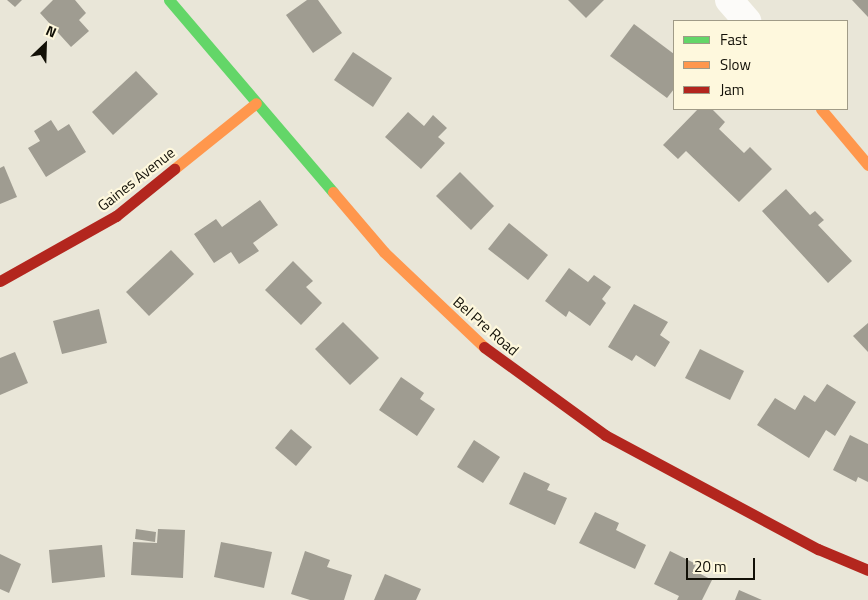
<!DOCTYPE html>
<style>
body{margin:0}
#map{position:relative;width:868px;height:600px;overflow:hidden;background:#e9e6d8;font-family:"Titillium Web",sans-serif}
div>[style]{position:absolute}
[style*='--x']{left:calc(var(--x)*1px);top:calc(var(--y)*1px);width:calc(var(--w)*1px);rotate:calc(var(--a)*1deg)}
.building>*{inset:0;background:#9f9c91}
.street>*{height:28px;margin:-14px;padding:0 14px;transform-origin:14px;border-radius:14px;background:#fcfbf9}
.fast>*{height:11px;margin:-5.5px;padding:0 5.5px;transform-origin:5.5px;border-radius:5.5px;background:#63d668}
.slow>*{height:11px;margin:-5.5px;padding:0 5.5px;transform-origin:5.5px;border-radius:5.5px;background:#ff974d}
.jam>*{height:11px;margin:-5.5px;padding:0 5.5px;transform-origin:5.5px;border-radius:5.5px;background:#b3261e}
span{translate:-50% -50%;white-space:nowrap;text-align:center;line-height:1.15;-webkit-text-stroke:4.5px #fef8dd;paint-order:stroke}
.street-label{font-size:15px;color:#121007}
.legend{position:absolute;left:673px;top:20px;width:175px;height:90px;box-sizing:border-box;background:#fef8dd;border:1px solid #a09b87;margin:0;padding:6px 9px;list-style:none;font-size:15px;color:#121007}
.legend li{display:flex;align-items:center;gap:10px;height:25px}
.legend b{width:25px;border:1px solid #a09b87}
.north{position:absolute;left:20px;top:20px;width:50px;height:50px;-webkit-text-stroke:4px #fef8dd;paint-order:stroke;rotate:24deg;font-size:14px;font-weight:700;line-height:20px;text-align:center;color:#121007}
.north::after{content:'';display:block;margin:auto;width:18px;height:22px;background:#121007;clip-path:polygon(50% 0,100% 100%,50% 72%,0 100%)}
.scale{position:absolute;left:686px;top:558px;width:69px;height:22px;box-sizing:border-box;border:2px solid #121007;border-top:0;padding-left:6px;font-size:15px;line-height:18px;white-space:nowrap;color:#121007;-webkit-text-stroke:4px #fef8dd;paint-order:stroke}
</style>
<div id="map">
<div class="building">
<i style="clip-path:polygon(7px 0,22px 0,15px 7px)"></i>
<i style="clip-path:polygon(53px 0,75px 0,86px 13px,79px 20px,89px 31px,71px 47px,40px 13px)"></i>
<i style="clip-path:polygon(307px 0,318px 0,342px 33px,313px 53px,286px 15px)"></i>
<i style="clip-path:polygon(568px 0,604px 0,586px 18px)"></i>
<i style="clip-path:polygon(852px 0,868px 0,868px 17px)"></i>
<i style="clip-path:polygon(634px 24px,674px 54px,674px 89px,667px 98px,610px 56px)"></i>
<i style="clip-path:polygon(353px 52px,392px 78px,373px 107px,334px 80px)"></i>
<i style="clip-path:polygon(136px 71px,158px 94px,113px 135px,92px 112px)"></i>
<i style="clip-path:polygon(698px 109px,712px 109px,725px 122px,719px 129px,744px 153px,750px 147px,772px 169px,739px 202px,686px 151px,678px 159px,663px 145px)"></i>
<i style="clip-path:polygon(408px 112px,424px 126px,433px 115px,447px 128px,438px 137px,445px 143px,421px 169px,385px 137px)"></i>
<i style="clip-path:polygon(51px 120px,58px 131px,69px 124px,86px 152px,46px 177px,28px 148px,40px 141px,34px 131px)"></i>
<i style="clip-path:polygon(4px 166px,17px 197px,0 204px,0 168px)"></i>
<i style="clip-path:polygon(460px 172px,494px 206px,471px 230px,436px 196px)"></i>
<i style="clip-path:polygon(786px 189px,810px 215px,815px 211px,824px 220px,818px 225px,852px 261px,828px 283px,762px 211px)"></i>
<i style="clip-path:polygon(260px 200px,278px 225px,253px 243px,259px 251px,239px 264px,231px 252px,214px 263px,194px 234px,216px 219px,222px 227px)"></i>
<i style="clip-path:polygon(509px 223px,548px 255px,528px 280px,488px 249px)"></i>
<i style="clip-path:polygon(171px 250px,194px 274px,149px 316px,126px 292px)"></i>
<i style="clip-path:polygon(293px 261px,313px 281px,306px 287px,322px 303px,301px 325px,265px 290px)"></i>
<i style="clip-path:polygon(569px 268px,588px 282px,594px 275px,611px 287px,602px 299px,606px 303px,590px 326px,569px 311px,566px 317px,545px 301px)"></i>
<i style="clip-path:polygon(634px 304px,668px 322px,660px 335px,670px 342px,655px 367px,636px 355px,632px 361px,608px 347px)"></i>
<i style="clip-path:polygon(99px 309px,107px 343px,62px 354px,53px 321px)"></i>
<i style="clip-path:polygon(343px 322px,379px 358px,350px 385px,315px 349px)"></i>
<i style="clip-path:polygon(868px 323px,868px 352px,853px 336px)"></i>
<i style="clip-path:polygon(700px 349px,744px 371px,730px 400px,685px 378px)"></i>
<i style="clip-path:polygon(15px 352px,28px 383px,0 395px,0 358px)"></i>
<i style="clip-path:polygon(401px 377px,424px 393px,420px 399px,435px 409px,417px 436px,379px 410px)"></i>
<i style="clip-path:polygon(827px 384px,856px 402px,835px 436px,826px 430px,809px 458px,757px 425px,775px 398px,795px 410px,804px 395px,815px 402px)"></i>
<i style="clip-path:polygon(291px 429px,312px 447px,296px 466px,275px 448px)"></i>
<i style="clip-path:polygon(850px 435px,868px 444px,868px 482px,858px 477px,856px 482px,833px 470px)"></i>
<i style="clip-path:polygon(474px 440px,500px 457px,483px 483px,457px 467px)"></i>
<i style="clip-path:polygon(524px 472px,550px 484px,547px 490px,567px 498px,555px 525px,509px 504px)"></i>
<i style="clip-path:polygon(595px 512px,619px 523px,616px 530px,646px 545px,635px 569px,579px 543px)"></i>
<i style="clip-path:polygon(136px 529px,156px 532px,155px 542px,135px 539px)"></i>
<i style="clip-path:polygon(158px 529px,185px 530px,183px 578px,131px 575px,133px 542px,157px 543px)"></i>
<i style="clip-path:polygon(221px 542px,272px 552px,264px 588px,214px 577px)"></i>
<i style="clip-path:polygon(102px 545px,105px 577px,52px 583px,49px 550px)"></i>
<i style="clip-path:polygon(305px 551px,330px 560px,327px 567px,352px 575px,344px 600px,310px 600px,291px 594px)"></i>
<i style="clip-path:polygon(670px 551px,696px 564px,693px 570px,712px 580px,702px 600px,677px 600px,679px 596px,654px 584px)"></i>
<i style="clip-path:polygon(0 554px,21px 564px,9px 593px,0 589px)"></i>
<i style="clip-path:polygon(385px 574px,421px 589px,416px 600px,374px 600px)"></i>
<i style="clip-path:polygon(739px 590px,762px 600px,735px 600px)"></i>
</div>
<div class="street">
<i style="--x:729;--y:0;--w:28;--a:49"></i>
</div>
<div class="fast">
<i style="--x:169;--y:0;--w:253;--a:49.5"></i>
</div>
<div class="slow">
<i style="--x:821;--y:109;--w:73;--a:50"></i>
<i style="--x:174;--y:169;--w:105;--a:-38.8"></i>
<i style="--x:333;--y:192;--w:79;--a:49.6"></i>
<i style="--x:384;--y:252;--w:138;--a:43.5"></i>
</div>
<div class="jam">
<i style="--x:0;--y:281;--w:133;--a:-29.3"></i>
<i style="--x:116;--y:216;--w:75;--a:-39"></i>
<i style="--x:484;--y:347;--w:150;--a:36"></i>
<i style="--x:605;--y:435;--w:242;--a:28.2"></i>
<i style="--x:818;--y:549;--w:54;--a:22.8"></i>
</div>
<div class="street-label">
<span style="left:136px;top:179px;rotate:-38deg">Gaines Avenue</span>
<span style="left:486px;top:326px;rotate:41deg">Bel Pre Road</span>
</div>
<ul class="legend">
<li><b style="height:6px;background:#63d668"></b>Fast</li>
<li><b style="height:6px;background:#ff974d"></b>Slow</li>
<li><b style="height:6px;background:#b3261e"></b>Jam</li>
</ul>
<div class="north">N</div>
<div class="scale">20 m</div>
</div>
